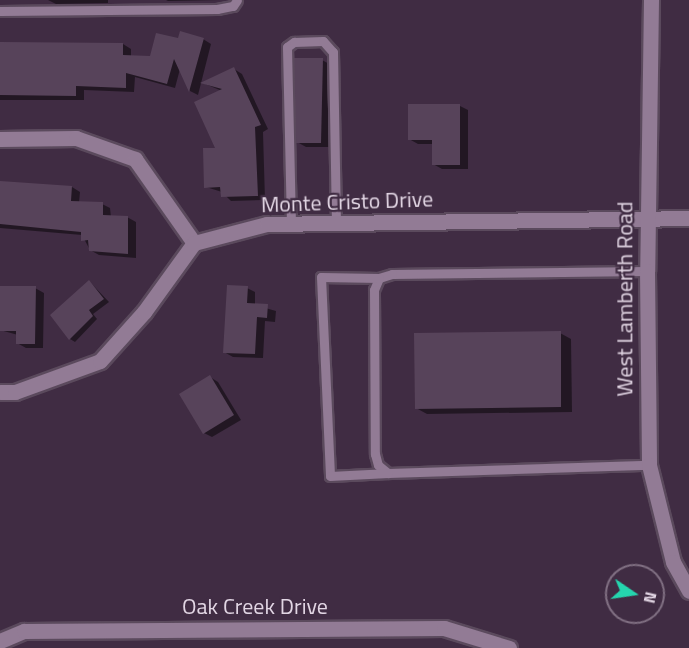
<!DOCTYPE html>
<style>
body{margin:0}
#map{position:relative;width:689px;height:648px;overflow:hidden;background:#402c43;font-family:"Titillium Web",sans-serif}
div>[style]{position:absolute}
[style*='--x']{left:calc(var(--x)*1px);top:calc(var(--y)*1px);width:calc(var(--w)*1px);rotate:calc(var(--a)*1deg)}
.shadow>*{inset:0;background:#0007}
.building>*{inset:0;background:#57435a}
.roads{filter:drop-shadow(2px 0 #5b4a5d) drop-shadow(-2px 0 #5b4a5d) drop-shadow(0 2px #5b4a5d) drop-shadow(0 -2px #5b4a5d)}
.lane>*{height:9px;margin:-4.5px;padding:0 4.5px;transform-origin:4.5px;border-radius:4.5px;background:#927b95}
.street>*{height:15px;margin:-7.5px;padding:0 7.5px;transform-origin:7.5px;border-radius:7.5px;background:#927b95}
.secondary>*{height:15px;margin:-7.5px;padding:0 7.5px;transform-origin:7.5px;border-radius:7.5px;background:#927b95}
span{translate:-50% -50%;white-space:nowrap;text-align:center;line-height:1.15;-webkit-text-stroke:4.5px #402c43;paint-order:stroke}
.street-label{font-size:22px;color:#e2d6e4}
.north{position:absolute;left:605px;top:564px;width:60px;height:60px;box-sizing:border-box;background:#402c43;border:2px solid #817083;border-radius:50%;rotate:103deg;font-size:16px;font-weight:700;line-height:24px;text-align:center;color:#e2d6e4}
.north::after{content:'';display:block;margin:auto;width:21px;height:27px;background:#25d5ae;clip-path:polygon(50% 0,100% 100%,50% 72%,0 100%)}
</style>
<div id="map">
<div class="shadow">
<i style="clip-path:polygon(48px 0,108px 0,108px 3px,56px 4px)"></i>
<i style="clip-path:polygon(166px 0,221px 0,168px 1px)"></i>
<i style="clip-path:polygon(203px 39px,211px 44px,198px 95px,190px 91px,180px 69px,175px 88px,135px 77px,134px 92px,84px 90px,84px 100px,0 100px,0 44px,123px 44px,131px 49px,131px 57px,151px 57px,179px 40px)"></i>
<i style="clip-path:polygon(322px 60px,331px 65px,329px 147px,306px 147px,297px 142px)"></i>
<i style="clip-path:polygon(234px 69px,242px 74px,268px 129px,263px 132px,265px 200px,231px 201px,222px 192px,206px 187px,218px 149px,222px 91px,203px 83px)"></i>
<i style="clip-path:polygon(460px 106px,468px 110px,468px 169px,442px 169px,433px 164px,433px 144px,418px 144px,409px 139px)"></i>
<i style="clip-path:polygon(0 183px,72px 187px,80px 192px,79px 203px,102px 204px,110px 208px,111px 217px,127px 217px,136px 222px,136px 258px,99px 255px,90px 250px,82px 235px,0 228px)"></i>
<i style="clip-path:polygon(89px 281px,109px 302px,93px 314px,97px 319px,75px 342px,70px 339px)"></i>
<i style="clip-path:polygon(35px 288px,44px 293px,43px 348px,26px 348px,17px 343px,18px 335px,0 330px)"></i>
<i style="clip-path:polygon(247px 288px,255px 292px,255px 305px,276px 311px,275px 322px,265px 321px,263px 358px,233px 357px,224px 352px)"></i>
<i style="clip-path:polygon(560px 333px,571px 339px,572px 412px,427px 414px,416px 408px)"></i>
<i style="clip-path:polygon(210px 377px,218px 382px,241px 420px,212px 437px,204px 433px)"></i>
</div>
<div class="building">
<i style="clip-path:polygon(180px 31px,204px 38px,189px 92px,174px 59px,167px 84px,126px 73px,126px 88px,76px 86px,76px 96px,0 95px,0 42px,123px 43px,123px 55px,150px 56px,156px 33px,178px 38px)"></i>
<i style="clip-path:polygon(294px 58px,323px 58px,321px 143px,296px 143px)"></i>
<i style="clip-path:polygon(234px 67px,261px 125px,255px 127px,258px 196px,221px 197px,220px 187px,204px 188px,203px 148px,215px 148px,194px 102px,222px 89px,200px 83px)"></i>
<i style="clip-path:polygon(408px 104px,460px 104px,460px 165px,432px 165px,432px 140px,408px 140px)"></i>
<i style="clip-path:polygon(0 181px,72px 186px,71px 201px,103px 202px,103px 215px,128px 216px,128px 254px,89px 251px,88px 240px,81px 241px,81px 232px,0 224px)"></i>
<i style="clip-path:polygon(89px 280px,104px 299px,89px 310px,93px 316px,69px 340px,50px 315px)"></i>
<i style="clip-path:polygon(227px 285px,248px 286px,247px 303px,268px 304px,267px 318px,257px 317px,255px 354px,223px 353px)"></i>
<i style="clip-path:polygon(0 286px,36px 286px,35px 344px,16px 344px,16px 331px,0 331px)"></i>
<i style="clip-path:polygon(561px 331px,561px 407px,415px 409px,414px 333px)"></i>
<i style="clip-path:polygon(210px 375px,234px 415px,203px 434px,179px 394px)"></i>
</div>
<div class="roads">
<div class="lane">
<i style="--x:0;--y:11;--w:217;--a:-0.5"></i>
<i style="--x:217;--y:9;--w:16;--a:-11"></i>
<i style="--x:233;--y:6;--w:7;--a:-56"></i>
<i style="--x:291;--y:224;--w:177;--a:-91.3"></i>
<i style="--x:287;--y:47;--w:9;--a:-36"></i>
<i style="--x:294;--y:42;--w:29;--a:-2"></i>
<i style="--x:323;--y:41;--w:15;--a:48"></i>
<i style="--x:333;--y:52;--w:171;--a:89"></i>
<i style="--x:647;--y:271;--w:255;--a:179.3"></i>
<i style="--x:392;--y:274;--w:14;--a:163"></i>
<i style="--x:379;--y:278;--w:13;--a:113"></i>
<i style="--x:374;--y:290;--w:164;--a:89.7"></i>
<i style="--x:375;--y:454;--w:11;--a:75"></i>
<i style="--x:378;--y:465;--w:13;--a:39"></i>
<i style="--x:388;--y:473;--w:261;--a:-1.8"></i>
<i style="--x:379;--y:278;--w:58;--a:-179"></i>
<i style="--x:321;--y:277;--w:199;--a:87.4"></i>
<i style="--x:330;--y:476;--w:58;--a:-3"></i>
</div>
<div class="street">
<i style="--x:0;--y:139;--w:76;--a:-0.8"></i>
<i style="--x:76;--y:138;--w:63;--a:19.6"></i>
<i style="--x:135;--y:159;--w:103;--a:54.9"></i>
<i style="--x:0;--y:392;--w:15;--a:0"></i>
<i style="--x:15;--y:392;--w:90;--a:-20"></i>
<i style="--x:100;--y:361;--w:66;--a:-48.1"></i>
<i style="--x:144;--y:312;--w:85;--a:-54.1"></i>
<i style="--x:194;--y:243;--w:75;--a:-14.6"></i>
<i style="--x:267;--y:224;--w:422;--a:-0.8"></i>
<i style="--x:0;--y:641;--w:26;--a:-23"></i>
<i style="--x:24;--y:631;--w:420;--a:-0.4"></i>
<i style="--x:444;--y:628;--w:68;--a:17.1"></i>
</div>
<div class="secondary">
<i style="--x:651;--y:0;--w:271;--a:90.8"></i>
<i style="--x:647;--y:271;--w:194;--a:89.4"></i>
<i style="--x:649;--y:465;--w:100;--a:76.1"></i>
<i style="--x:673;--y:562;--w:33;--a:61"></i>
</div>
</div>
<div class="street-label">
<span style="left:347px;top:202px;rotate:-2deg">Monte Cristo Drive</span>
<span style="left:625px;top:299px;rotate:-90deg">West Lamberth Road</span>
<span style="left:255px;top:607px">Oak Creek Drive</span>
</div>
<div class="north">N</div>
</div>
